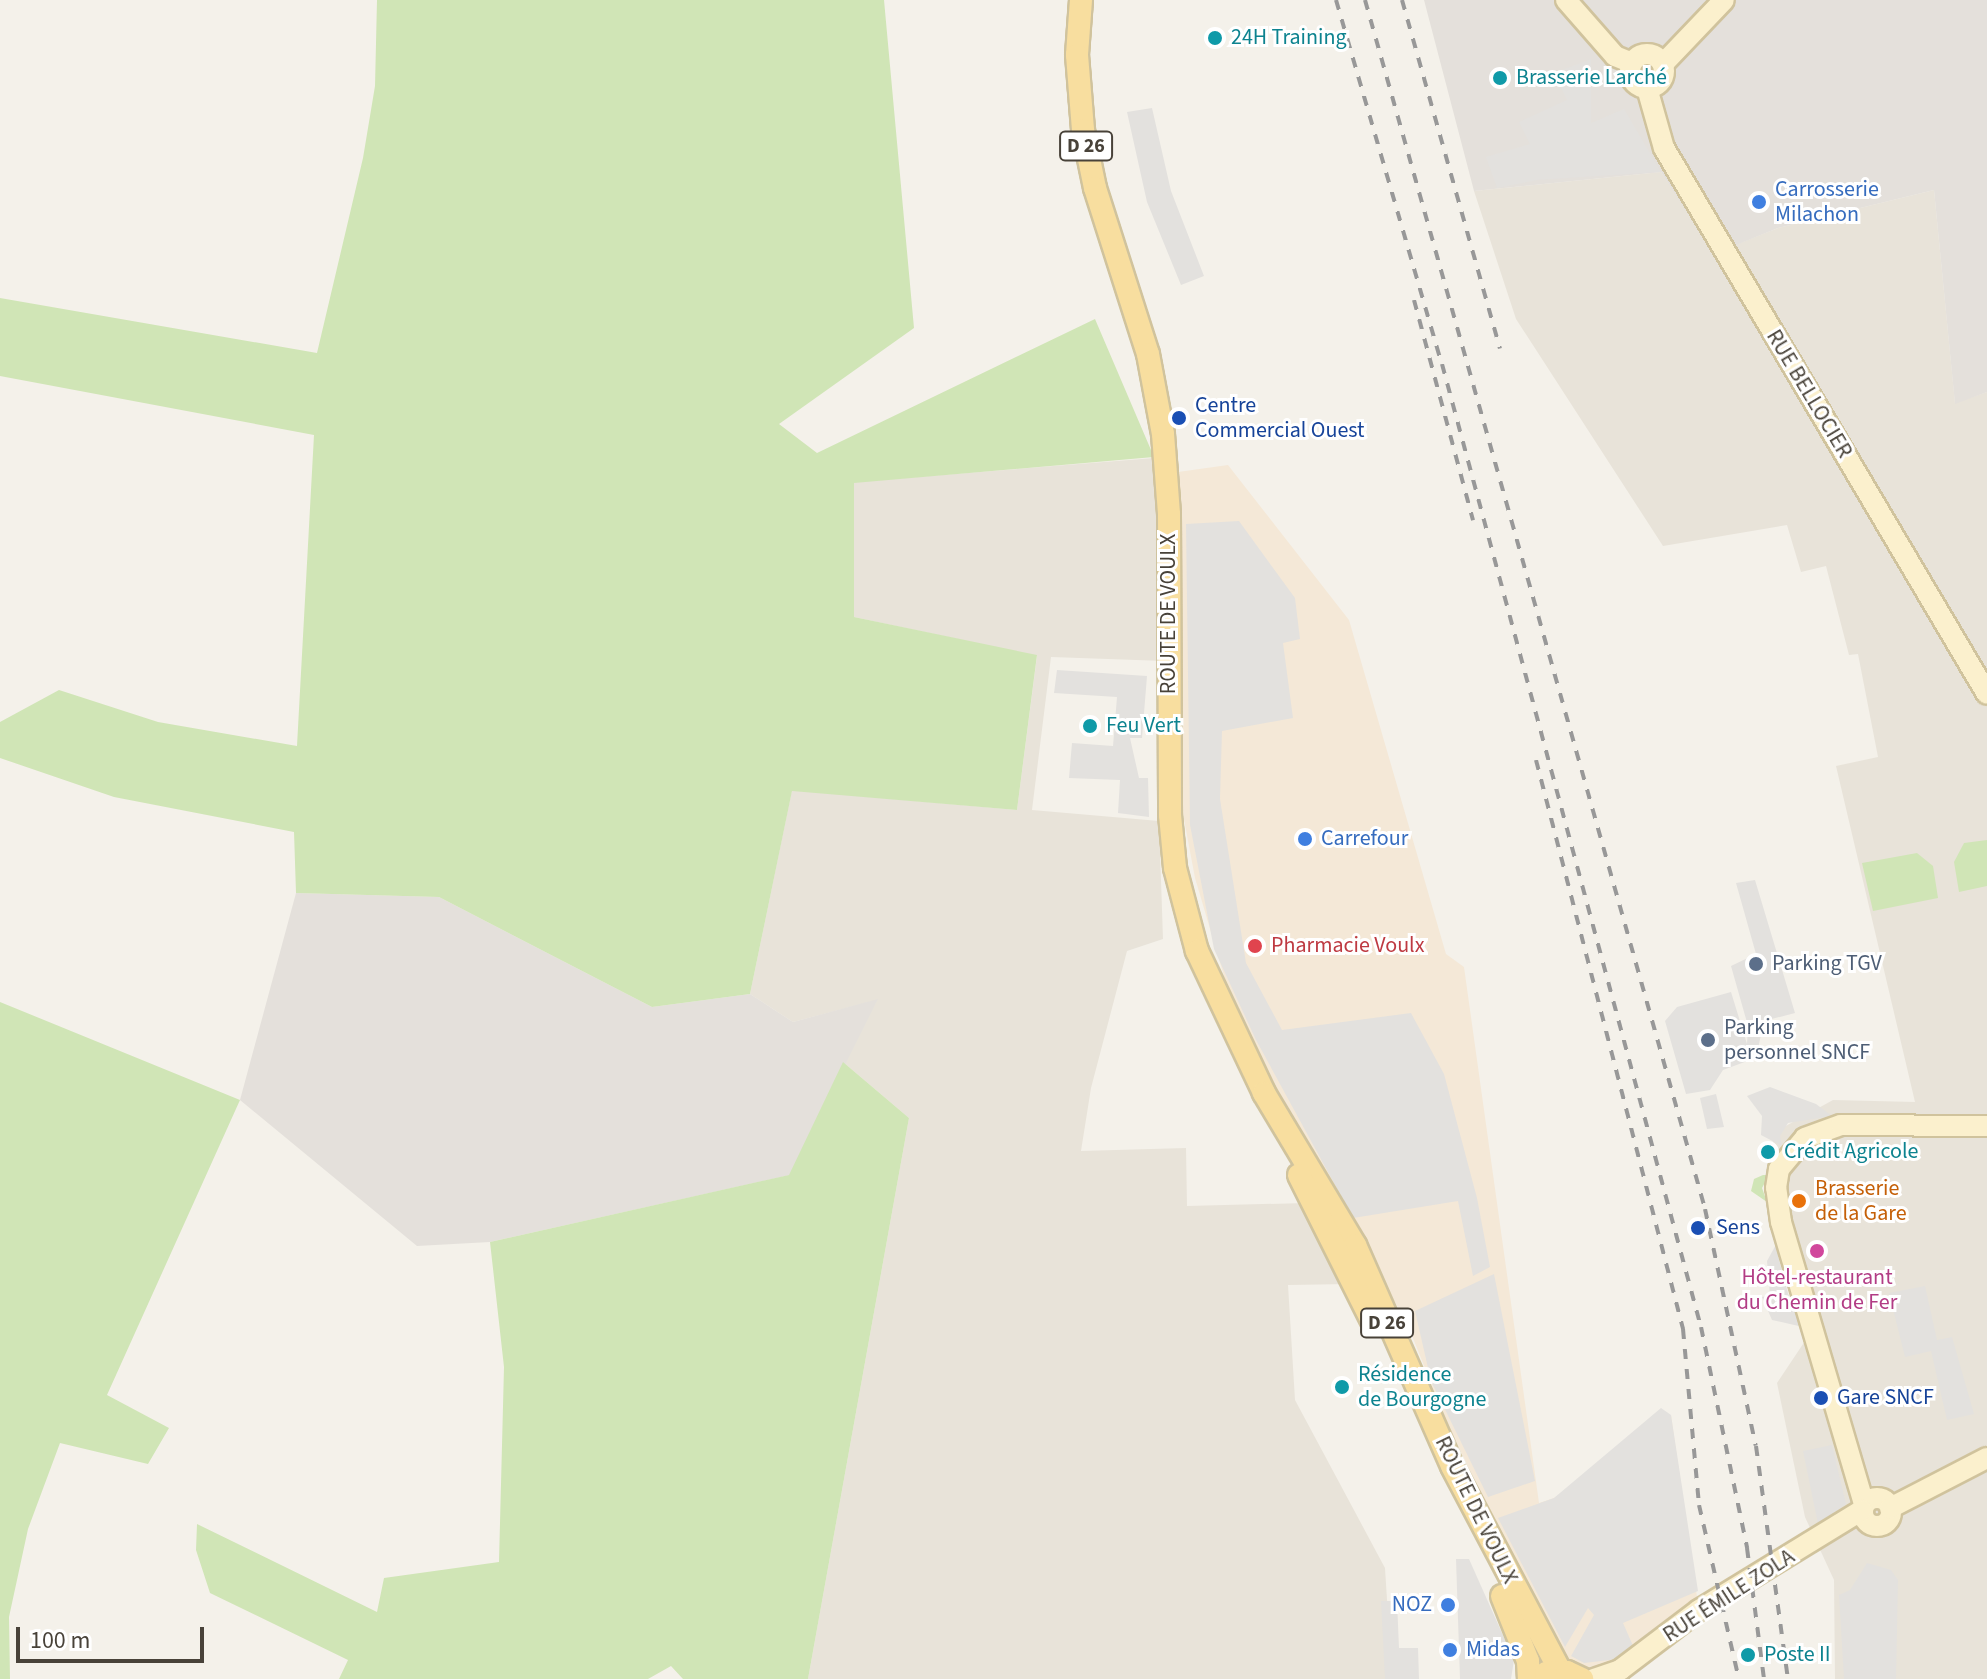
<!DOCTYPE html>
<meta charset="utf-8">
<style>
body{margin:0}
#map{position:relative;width:1987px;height:1679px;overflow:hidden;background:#f4f1ea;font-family:"Source Sans 3",sans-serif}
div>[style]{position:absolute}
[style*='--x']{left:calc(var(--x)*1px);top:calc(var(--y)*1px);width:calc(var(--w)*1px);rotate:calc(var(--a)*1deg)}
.residential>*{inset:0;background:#e8e3d9}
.commercial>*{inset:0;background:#f4e8d7}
.industrial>*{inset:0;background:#e4e0db}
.green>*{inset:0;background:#d0e5b6}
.parking>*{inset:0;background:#e3e1de}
.roads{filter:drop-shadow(2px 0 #d0c39d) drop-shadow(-2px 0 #d0c39d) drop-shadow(0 2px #d0c39d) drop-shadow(0 -2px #d0c39d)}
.secondary>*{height:20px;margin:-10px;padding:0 10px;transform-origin:10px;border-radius:10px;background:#fbf0cd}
.secondary>.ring{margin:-10px;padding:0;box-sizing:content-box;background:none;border:20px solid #fbf0cd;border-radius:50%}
.primary>*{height:22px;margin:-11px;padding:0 11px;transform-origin:11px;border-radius:11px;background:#f8de9f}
.rail>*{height:4px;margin-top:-2px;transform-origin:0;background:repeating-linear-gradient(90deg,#989898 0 10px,transparent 0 20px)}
.dots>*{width:22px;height:22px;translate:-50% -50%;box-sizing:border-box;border:4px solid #fff;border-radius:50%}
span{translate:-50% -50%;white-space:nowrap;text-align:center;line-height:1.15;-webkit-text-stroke:6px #fff;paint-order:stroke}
.shield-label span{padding:2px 6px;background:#fff;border:2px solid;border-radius:6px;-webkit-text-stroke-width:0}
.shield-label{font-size:20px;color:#484239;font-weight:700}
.culture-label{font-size:22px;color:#0d838f}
.left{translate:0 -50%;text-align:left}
.shop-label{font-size:22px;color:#366cbe}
.right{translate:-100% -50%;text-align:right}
.street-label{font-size:22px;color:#484239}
.transit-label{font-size:22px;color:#164399}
.health-label{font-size:22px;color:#be3a42}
.service-label{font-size:22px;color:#4e5e75}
.food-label{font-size:22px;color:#c56008}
.hotel-label{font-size:22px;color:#b23c85}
.scale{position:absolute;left:16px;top:1627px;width:188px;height:36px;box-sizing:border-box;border:4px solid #484239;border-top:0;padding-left:10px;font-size:24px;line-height:28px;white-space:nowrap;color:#484239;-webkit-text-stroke:6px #fff;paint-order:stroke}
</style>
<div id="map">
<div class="residential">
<i style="clip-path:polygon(1661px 172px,1715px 253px,1778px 228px,1934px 190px,1955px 403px,1987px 392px,1987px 1679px,1835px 1679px,1834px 1580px,1805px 1517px,1777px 1383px,1815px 1326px,1771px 1134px,1833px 1100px,1915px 1102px,1836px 766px,1878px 757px,1858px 654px,1849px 655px,1826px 566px,1801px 572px,1787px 525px,1663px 546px,1516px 319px,1474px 191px)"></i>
<i style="clip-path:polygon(1154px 458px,1168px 573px,1165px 661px,1051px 657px,1032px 810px,1159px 821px,1163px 939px,1127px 951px,1091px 1088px,1081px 1151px,1186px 1148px,1187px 1206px,1306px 1203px,1349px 1284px,1288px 1285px,1295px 1400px,1385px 1568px,1392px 1679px,808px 1679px,909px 1118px,843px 1062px,877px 1000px,793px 1022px,750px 994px,792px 790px,1017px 810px,1037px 656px,854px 617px,854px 482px)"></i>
</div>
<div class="commercial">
<i style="clip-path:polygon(1228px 465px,1349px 620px,1446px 954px,1464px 967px,1539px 1503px,1554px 1498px,1671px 1415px,1698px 1604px,1621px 1661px,1578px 1669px,1549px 1637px,1444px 1416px,1407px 1323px,1310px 1156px,1232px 1003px,1195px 878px,1183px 814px,1178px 472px)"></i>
</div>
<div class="industrial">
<i style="clip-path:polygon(1424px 0,1987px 0,1987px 392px,1955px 404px,1934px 190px,1778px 228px,1714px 254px,1661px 172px,1474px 191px)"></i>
<i style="clip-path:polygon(296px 893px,439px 897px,652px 1007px,750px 994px,793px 1022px,878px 999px,790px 1175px,490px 1242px,417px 1246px,240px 1100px)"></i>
</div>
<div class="green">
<i style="clip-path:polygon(377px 0,884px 0,914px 328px,779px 424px,817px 453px,1095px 319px,1154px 457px,854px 483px,854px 617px,1037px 655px,1017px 810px,792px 791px,750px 994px,652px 1007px,439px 897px,296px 893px,294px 832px,114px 797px,0 758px,0 722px,59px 690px,158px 722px,297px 746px,314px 435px,0 376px,0 298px,317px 353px,363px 158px,375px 86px)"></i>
<i style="clip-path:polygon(1987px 840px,1987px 886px,1959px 892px,1954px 862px,1964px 843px)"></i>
<i style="clip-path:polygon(1917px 853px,1933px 866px,1938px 898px,1873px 911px,1862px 863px)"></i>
<i style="clip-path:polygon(0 1002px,240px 1100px,107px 1395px,169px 1428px,148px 1464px,60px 1443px,28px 1529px,9px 1617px,10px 1679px,0 1679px)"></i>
<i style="clip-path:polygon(843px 1062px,909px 1118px,808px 1679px,683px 1679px,671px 1666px,648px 1679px,339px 1679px,348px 1660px,210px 1593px,196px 1550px,197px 1524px,377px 1612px,384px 1578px,499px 1562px,504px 1367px,490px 1242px,789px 1175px)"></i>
<i style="clip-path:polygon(1763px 1175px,1769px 1175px,1762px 1188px,1767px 1202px,1751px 1191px,1754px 1179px)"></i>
</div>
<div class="parking">
<i style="clip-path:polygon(1591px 59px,1591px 123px,1624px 109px,1661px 172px,1537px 180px,1497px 188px,1486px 157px,1530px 144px,1519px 122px,1567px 100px,1554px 73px)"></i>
<i style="clip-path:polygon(1152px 108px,1171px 191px,1204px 276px,1181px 285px,1147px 202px,1127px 112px)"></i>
<i style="clip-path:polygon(1239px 521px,1295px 598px,1300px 639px,1283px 643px,1293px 718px,1222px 731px,1220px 799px,1246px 963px,1282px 1030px,1411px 1013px,1444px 1074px,1477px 1198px,1490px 1267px,1473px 1276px,1458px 1201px,1353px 1218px,1256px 1040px,1214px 949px,1190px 825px,1186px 524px)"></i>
<i style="clip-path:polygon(1057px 670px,1147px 676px,1142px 738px,1130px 738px,1139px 778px,1148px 778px,1149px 817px,1118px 813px,1120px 780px,1069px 778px,1072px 743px,1113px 746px,1117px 697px,1054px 693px)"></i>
<i style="clip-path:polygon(1755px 880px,1795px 1013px,1764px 1021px,1757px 1053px,1749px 1052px,1750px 1060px,1723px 1070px,1710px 1090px,1686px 1094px,1665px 1021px,1677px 1007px,1731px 992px,1747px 1044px,1748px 1026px,1731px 966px,1756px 954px,1736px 883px)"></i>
<i style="clip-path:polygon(1770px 1087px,1816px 1104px,1832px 1116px,1788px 1123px,1780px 1136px,1782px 1146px,1761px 1135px,1762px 1116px,1747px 1096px)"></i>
<i style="clip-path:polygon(1716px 1094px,1724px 1127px,1707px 1129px,1700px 1098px)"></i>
<i style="clip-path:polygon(1778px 1241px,1783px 1245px,1778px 1256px,1792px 1308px,1799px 1309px,1803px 1327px,1772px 1320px,1762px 1297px,1770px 1295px,1767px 1261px)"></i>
<i style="clip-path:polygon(1494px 1274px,1535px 1481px,1488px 1497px,1431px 1381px,1415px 1311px)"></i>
<i style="clip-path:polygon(1925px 1286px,1937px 1340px,1952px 1337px,1974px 1414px,1947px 1420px,1931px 1351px,1905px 1357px,1889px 1293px)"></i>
<i style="clip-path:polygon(1661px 1408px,1671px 1415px,1698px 1591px,1623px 1623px,1634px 1648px,1618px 1659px,1584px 1663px,1571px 1656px,1594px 1615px,1588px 1608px,1565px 1647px,1498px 1518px,1554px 1498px)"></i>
<i style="clip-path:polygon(1832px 1445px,1846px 1504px,1818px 1524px,1803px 1451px)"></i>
<i style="clip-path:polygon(1456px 1559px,1469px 1559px,1514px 1660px,1511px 1679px,1460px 1679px)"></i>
<i style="clip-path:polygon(1867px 1563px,1891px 1570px,1898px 1580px,1896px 1679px,1844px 1679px,1839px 1595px,1850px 1590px)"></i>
<i style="clip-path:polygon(1381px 1601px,1397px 1601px,1399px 1648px,1418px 1648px,1419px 1679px,1385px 1679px)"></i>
</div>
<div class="roads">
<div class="secondary">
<i style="--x:1566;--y:0;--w:74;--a:48.8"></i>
<i style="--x:1615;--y:56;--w:18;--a:22"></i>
<i class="ring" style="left:1630px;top:54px;width:14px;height:14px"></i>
<i style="--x:1663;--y:64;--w:88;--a:-46.4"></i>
<i style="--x:1647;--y:88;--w:62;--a:74.2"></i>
<i style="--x:1664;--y:148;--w:634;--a:59.39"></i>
<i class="ring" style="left:1863px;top:1498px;width:8px;height:8px"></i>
<i style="--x:1864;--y:1504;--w:294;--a:-106.4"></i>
<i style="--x:1781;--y:1222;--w:34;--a:-98"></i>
<i style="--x:1776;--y:1188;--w:19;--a:-81"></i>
<i style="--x:1779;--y:1169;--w:40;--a:-50"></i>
<i style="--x:1805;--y:1138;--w:38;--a:-20"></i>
<i style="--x:1841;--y:1125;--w:146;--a:0.4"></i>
<i style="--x:1890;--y:1508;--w:109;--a:-27.3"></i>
<i style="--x:1594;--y:1679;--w:28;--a:-19"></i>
<i style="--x:1620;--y:1670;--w:99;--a:-37.2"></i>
<i style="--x:1699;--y:1610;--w:191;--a:-31.5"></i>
</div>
<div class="primary">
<i style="--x:1081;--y:0;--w:55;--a:94.2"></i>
<i style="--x:1077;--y:55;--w:75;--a:85.4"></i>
<i style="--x:1083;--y:130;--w:59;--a:78.3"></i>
<i style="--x:1095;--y:188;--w:174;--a:72.3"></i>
<i style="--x:1148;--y:354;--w:81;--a:79.4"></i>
<i style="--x:1163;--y:434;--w:80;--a:85.7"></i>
<i style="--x:1169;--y:514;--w:301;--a:89.8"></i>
<i style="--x:1170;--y:815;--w:53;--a:84.6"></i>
<i style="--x:1175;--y:868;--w:86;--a:75.2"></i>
<i style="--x:1197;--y:951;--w:157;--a:64.7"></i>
<i style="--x:1264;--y:1093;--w:177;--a:59.1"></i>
<i style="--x:1355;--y:1245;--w:241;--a:66.3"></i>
<i style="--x:1452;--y:1466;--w:232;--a:62.2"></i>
<i style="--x:1299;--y:1175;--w:165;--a:63.4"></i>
<i style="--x:1502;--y:1596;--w:70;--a:68.2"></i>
<i style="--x:1528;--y:1661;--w:18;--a:87"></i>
<i style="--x:1546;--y:1673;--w:21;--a:-3"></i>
<i style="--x:1567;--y:1672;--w:17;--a:25"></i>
</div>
</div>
<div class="rail">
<i style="--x:1336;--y:0;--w:379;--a:73.8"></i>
<i style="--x:1442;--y:364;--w:997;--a:74.95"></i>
<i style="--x:1701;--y:1327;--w:226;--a:78.2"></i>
<i style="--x:1747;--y:1548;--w:132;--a:82.6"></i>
<i style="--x:1365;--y:0;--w:1256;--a:74.29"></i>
<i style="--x:1705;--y:1209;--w:242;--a:77.9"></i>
<i style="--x:1756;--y:1446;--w:235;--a:82.2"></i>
<i style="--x:1402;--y:0;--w:362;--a:74.3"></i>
<i style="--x:1414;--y:300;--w:228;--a:75"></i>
<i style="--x:1536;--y:760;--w:588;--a:75.51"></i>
<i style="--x:1683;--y:1329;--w:177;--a:84.8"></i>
<i style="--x:1699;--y:1505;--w:179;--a:77.1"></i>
</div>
<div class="dots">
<i style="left:1215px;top:38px;background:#0f9aa8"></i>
<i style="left:1500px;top:78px;background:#0f9aa8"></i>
<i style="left:1759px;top:202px;background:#3f7fe0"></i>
<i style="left:1179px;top:418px;background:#1a4fb4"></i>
<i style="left:1090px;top:726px;background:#0f9aa8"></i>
<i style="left:1305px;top:839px;background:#3f7fe0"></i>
<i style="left:1255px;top:946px;background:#e0444e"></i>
<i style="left:1756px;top:964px;background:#5c6f8a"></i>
<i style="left:1708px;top:1040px;background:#5c6f8a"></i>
<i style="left:1768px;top:1152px;background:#0f9aa8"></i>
<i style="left:1799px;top:1201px;background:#e8710a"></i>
<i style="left:1698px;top:1228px;background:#1a4fb4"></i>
<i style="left:1817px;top:1251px;background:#d1479c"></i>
<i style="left:1342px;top:1387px;background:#0f9aa8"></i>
<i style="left:1821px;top:1398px;background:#1a4fb4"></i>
<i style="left:1448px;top:1605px;background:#3f7fe0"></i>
<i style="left:1450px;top:1650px;background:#3f7fe0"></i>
<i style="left:1748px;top:1655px;background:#0f9aa8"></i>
</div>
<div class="shield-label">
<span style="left:1086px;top:146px">D 26</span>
<span style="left:1387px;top:1323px">D 26</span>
</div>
<div class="culture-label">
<span class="left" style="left:1231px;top:38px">24H Training</span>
<span class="left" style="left:1516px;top:78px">Brasserie Larché</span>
<span class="left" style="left:1106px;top:726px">Feu Vert</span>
<span class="left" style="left:1784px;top:1152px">Crédit Agricole</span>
<span class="left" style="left:1358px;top:1387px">Résidence<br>de Bourgogne</span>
<span class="left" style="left:1764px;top:1655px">Poste II</span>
</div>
<div class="shop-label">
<span class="left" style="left:1775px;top:202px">Carrosserie<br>Milachon</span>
<span class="left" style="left:1321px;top:839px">Carrefour</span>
<span class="right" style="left:1432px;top:1605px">NOZ</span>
<span class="left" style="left:1466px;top:1650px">Midas</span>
</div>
<div class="street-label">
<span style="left:1809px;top:394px;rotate:59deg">RUE BELLOCIER</span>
<span style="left:1169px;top:614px;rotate:-90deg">ROUTE DE VOULX</span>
<span style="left:1476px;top:1510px;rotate:64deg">ROUTE DE VOULX</span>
<span style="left:1729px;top:1596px;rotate:-33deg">RUE ÉMILE ZOLA</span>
</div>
<div class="transit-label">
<span class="left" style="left:1195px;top:418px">Centre<br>Commercial Ouest</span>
<span class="left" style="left:1716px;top:1228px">Sens</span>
<span class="left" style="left:1837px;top:1398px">Gare SNCF</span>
</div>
<div class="health-label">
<span class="left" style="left:1271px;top:946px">Pharmacie Voulx</span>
</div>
<div class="service-label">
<span class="left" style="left:1772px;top:964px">Parking TGV</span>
<span class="left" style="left:1724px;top:1040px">Parking<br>personnel SNCF</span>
</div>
<div class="food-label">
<span class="left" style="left:1815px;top:1201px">Brasserie<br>de la Gare</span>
</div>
<div class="hotel-label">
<span style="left:1817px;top:1290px">Hôtel-restaurant<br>du Chemin de Fer</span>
</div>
<div class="scale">100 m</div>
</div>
